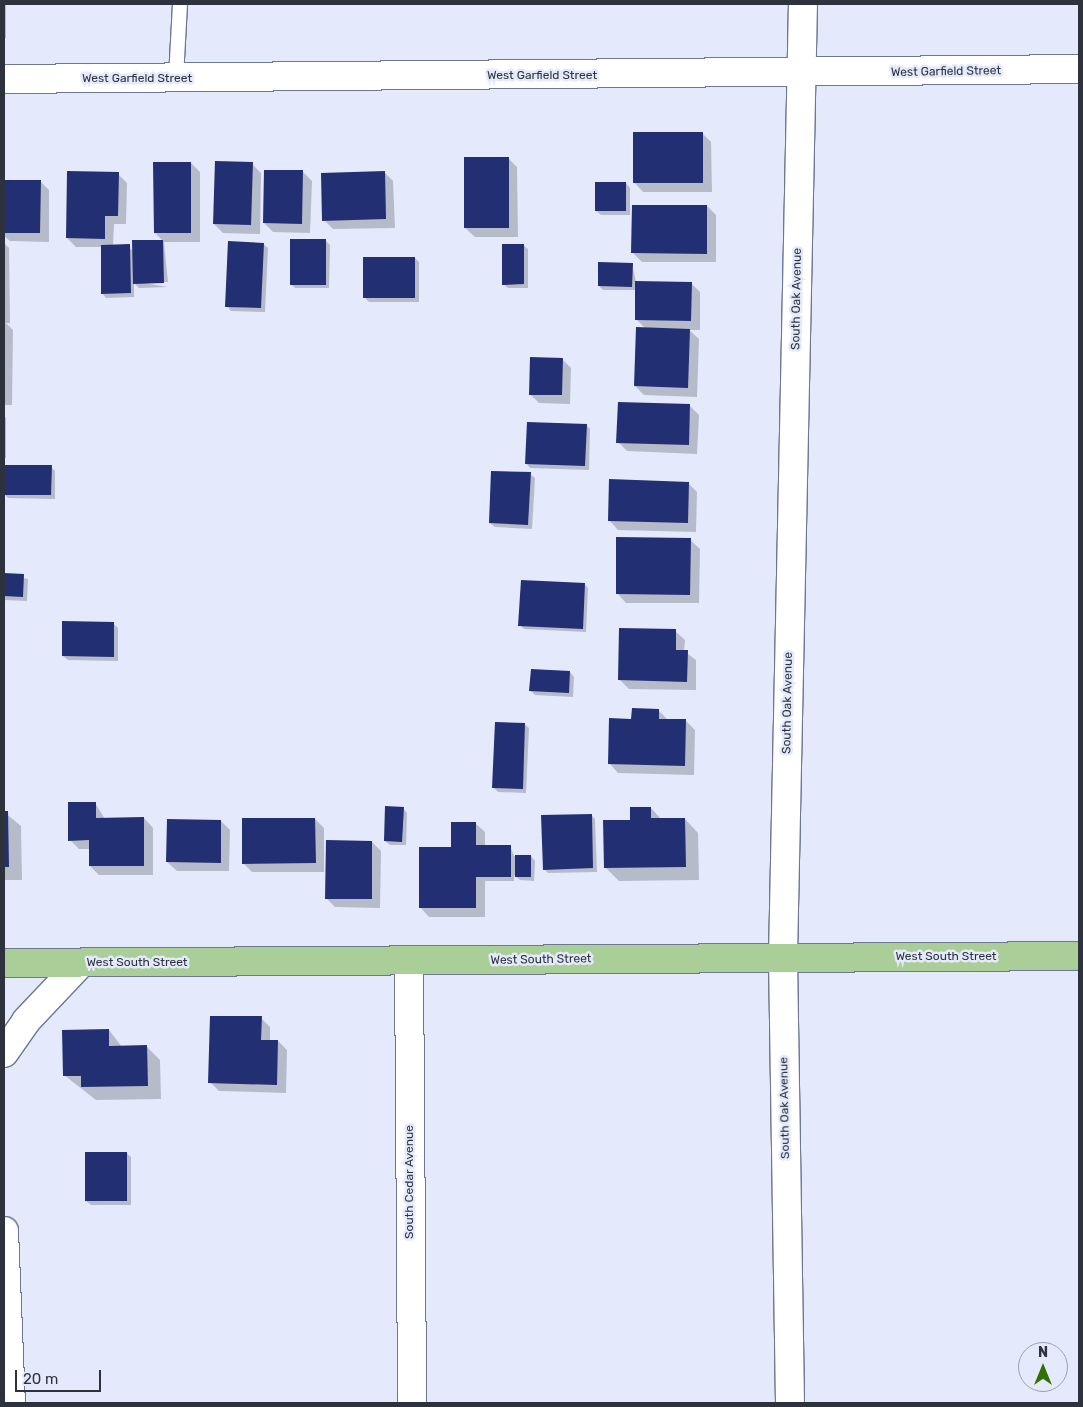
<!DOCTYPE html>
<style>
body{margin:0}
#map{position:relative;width:1083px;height:1407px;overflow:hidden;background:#e4eafc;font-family:Rubik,sans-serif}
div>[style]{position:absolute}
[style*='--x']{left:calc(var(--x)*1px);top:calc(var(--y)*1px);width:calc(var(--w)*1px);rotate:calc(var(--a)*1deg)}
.shadow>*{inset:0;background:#0003}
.building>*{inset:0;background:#222f73}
.roads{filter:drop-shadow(1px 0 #6e7791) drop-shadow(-1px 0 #6e7791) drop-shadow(0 1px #6e7791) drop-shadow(0 -1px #6e7791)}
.service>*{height:14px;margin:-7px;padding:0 7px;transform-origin:7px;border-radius:7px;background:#fff}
.minor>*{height:28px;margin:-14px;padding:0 14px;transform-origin:14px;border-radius:14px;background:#fff}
.tertiary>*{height:28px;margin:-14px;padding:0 14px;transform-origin:14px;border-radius:14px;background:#fff}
.primary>*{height:28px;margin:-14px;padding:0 14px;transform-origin:14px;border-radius:14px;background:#a9ce97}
span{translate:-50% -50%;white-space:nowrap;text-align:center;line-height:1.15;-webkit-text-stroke:5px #e4eafc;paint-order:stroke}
.street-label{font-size:12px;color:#2e323d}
.frame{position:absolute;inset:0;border:5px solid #2e323d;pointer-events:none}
.north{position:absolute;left:1018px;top:1342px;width:50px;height:50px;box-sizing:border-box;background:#e4eafc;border:1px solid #9ba0b0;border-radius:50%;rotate:0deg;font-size:14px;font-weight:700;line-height:20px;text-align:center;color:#2e323d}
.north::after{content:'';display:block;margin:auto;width:18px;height:22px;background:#327004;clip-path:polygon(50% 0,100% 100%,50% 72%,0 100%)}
.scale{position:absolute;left:15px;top:1370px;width:86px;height:22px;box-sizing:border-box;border:2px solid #2e323d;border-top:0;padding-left:6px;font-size:15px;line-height:18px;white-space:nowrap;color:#2e323d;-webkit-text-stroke:4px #e4eafc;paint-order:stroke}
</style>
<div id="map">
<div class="shadow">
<i style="clip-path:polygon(4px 4px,6px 4px,6px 38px,4px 38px)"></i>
<i style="clip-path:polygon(702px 133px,711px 142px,712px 192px,643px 192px,634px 182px)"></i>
<i style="clip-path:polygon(508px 158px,517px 167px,518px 237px,475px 237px,465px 228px)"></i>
<i style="clip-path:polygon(191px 163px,200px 172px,200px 242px,164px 242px,168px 282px,137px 282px,168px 287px,139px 288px,134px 283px,134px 297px,106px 298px,102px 293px,102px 247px,76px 247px,67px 238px,118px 174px,127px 183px,126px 224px,114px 224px,113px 246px,134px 250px,163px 241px,155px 233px)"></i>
<i style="clip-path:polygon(252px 164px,261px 173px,260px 234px,223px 233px,214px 224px)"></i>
<i style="clip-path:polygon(303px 172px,312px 181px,310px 233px,273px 232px,264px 223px)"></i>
<i style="clip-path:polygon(384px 172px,393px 181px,395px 228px,333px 229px,324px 220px)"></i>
<i style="clip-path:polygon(4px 181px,40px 181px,49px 190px,49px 242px,10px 241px,4px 236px)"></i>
<i style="clip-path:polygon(626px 183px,630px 188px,630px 215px,601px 215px,596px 211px)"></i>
<i style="clip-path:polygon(707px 206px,716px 215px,716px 262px,642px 262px,633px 253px)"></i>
<i style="clip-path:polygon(325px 240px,330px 245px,329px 288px,295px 288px,291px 284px)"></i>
<i style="clip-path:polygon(4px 243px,9px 248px,10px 323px,6px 323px,13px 330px,12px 405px,4px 405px)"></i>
<i style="clip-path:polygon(263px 244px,268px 248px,265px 312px,231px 311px,227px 306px)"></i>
<i style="clip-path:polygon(523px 245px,528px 249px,528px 288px,508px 288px,503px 284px)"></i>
<i style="clip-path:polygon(415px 258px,419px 262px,419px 302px,369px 302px,365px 298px)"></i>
<i style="clip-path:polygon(632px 264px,636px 282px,691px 283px,700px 292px,700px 330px,689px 330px,699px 339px,697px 397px,644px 395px,635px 386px,645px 328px,636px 319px,636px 290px,603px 290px,599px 286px)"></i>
<i style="clip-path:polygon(562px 359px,571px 368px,570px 404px,539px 403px,530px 394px)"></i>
<i style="clip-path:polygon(690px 406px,699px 415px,697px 454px,627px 451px,618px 442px)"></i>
<i style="clip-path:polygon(4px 415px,6px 418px,6px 458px,4px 458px)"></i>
<i style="clip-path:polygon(586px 425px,590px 429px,589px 470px,530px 468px,526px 463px)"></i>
<i style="clip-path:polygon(4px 466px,51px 467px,55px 471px,55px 499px,8px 498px,4px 494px)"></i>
<i style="clip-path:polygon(530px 474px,535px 478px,532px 529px,495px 527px,490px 523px)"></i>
<i style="clip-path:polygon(688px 483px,697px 492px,696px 532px,618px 530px,609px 520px)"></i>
<i style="clip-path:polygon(690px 540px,700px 549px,699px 603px,626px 603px,617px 593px)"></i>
<i style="clip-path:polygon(4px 574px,28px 579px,27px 601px,4px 600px)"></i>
<i style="clip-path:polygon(584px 584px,588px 588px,586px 632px,524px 629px,520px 625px)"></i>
<i style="clip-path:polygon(114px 624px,118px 628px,118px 661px,68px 660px,63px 656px)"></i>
<i style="clip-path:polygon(675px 631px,685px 640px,684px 651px,696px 660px,696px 690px,629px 689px,620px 680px)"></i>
<i style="clip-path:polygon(570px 672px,574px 677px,573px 697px,535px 695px,531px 691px)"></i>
<i style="clip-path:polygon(658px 710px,668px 720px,686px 721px,695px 730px,694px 775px,618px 773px,609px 763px,633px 720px)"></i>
<i style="clip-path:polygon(524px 724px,529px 728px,526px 793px,498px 792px,493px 787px)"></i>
<i style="clip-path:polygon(95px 803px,105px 819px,144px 818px,153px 828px,153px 875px,99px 875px,90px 866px,90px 849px,79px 849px,70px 840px)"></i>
<i style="clip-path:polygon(403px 808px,407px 813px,406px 845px,390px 845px,385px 841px)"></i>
<i style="clip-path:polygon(651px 808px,661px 819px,685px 819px,698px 833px,699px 880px,619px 881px,605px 867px,631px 821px)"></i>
<i style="clip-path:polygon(4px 812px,21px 826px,22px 880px,4px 880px,4px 889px)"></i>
<i style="clip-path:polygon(591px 815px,595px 819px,597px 872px,548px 873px,544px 869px)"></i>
<i style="clip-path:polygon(315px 819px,324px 828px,324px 872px,252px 872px,243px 863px)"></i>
<i style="clip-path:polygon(221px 821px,230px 830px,229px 871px,177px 871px,167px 862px)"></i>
<i style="clip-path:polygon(475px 823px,485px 832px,485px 846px,510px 846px,514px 856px,531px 856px,535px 861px,534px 881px,520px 880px,514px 875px,514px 881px,485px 881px,485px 917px,429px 917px,420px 907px,452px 848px)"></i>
<i style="clip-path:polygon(372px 842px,381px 851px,380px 908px,335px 907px,326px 898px)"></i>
<i style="clip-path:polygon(261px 1018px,270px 1027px,270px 1041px,278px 1041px,287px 1050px,286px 1093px,219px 1091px,210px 1082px)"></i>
<i style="clip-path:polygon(109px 1030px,122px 1047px,147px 1047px,160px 1060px,161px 1099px,96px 1100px,64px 1075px)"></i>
<i style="clip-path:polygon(126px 1153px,131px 1157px,131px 1205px,91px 1205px,86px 1201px)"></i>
</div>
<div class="building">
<i style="clip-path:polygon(633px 132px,703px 132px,703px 183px,633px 183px)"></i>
<i style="clip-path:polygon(464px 157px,509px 157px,509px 228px,464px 228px)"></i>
<i style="clip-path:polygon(215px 161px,253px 162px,251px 225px,213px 224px)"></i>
<i style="clip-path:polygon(153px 162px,191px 162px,191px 233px,154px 233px)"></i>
<i style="clip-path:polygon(264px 170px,303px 170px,302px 224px,263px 223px)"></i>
<i style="clip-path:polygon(67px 171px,119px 172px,118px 216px,105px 216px,105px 239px,66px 238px)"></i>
<i style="clip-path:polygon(385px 171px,386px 219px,322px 221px,321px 173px)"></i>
<i style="clip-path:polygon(4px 180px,41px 180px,40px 233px,4px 233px)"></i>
<i style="clip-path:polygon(595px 182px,626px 182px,626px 211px,595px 211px)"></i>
<i style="clip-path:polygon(632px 205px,707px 205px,707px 254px,631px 253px)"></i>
<i style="clip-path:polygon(290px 239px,326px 239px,326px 285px,290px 285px)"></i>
<i style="clip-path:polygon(132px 240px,163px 240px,164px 283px,133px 284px)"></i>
<i style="clip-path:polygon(228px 241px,264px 243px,261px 308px,225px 307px)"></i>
<i style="clip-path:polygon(130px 244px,131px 293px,101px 294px,101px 245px)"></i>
<i style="clip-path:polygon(502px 244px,524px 244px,524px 284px,502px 285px)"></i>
<i style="clip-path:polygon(363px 257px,415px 257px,415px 298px,363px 298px)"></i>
<i style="clip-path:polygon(598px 262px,633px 263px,632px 287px,598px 286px)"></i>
<i style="clip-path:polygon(635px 281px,692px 282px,691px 321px,635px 320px)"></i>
<i style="clip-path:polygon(636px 327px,690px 329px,688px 388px,634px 386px)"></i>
<i style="clip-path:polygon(530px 357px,563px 358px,562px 395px,529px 395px)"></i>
<i style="clip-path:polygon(618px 402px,690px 404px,689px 445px,616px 443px)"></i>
<i style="clip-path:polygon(527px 422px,587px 424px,585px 466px,525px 464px)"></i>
<i style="clip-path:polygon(4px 465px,52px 465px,51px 495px,4px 495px)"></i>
<i style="clip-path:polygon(491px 471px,531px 472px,528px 525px,489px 523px)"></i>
<i style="clip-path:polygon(609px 479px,689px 482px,688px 523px,608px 521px)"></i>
<i style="clip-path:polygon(616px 537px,691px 538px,690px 595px,616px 594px)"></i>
<i style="clip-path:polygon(4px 573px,24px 574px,23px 597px,4px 596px)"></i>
<i style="clip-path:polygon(521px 580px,585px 583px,583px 629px,518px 626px)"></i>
<i style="clip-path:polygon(62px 621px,114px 622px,114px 657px,62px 656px)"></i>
<i style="clip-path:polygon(619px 628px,676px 629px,676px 650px,688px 650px,687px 682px,618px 680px)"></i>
<i style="clip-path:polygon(531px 669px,570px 671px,569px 693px,529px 691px)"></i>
<i style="clip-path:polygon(632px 708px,659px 709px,659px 719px,686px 719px,685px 766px,608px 764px,609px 718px,631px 719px)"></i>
<i style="clip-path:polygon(495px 722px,525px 723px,523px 789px,492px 788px)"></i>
<i style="clip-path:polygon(68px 802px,96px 802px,96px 818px,144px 817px,144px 866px,89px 866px,89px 840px,68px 841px)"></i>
<i style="clip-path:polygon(385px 806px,404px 807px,402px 842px,384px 841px)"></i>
<i style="clip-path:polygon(630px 807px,651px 807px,651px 818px,685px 818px,686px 867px,604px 868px,603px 820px,630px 820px)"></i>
<i style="clip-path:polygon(4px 811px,8px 811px,9px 867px,4px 867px)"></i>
<i style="clip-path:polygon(592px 814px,593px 868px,543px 870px,541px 815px)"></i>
<i style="clip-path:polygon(242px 818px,315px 818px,316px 863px,242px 864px)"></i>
<i style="clip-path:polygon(167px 819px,221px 820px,221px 863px,166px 862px)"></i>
<i style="clip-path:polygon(451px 822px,476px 822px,476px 845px,511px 845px,511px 877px,476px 877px,476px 908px,419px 908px,419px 847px,451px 847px)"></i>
<i style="clip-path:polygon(326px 840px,372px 841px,372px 899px,325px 899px)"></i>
<i style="clip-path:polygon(515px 855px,531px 855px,531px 877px,515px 877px)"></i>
<i style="clip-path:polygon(210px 1016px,262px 1016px,261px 1040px,278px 1040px,277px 1085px,208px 1083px)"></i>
<i style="clip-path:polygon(109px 1029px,109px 1046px,147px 1045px,148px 1086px,81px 1087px,81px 1076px,63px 1076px,62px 1030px)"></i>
<i style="clip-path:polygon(85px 1152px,127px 1152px,127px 1201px,85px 1201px)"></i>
</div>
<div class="roads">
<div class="service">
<i style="--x:176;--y:78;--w:74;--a:-86.9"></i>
</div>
<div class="minor">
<i style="--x:4;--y:79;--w:1075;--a:-0.53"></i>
<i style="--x:409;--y:961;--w:442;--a:89.6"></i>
<i style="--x:790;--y:1403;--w:446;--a:-90.9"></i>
<i style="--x:783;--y:957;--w:953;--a:-88.8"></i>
</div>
<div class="tertiary">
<i style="--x:4;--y:1053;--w:39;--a:-55"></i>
<i style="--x:26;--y:1021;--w:80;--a:-46.5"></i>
<i style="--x:4;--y:1231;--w:172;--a:87.7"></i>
</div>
<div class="primary">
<i style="--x:4;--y:963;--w:1075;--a:-0.37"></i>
</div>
</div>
<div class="street-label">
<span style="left:946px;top:72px;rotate:-1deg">West Garfield Street</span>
<span style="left:542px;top:76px">West Garfield Street</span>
<span style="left:137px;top:79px">West Garfield Street</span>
<span style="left:797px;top:299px;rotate:-89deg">South Oak Avenue</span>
<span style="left:788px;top:703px;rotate:-89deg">South Oak Avenue</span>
<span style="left:946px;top:957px">West South Street</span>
<span style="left:541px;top:960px;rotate:-1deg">West South Street</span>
<span style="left:137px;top:963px">West South Street</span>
<span style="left:785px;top:1108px;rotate:-91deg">South Oak Avenue</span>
<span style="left:410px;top:1182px;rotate:-90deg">South Cedar Avenue</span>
</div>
<div class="frame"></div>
<div class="north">N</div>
<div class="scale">20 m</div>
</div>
